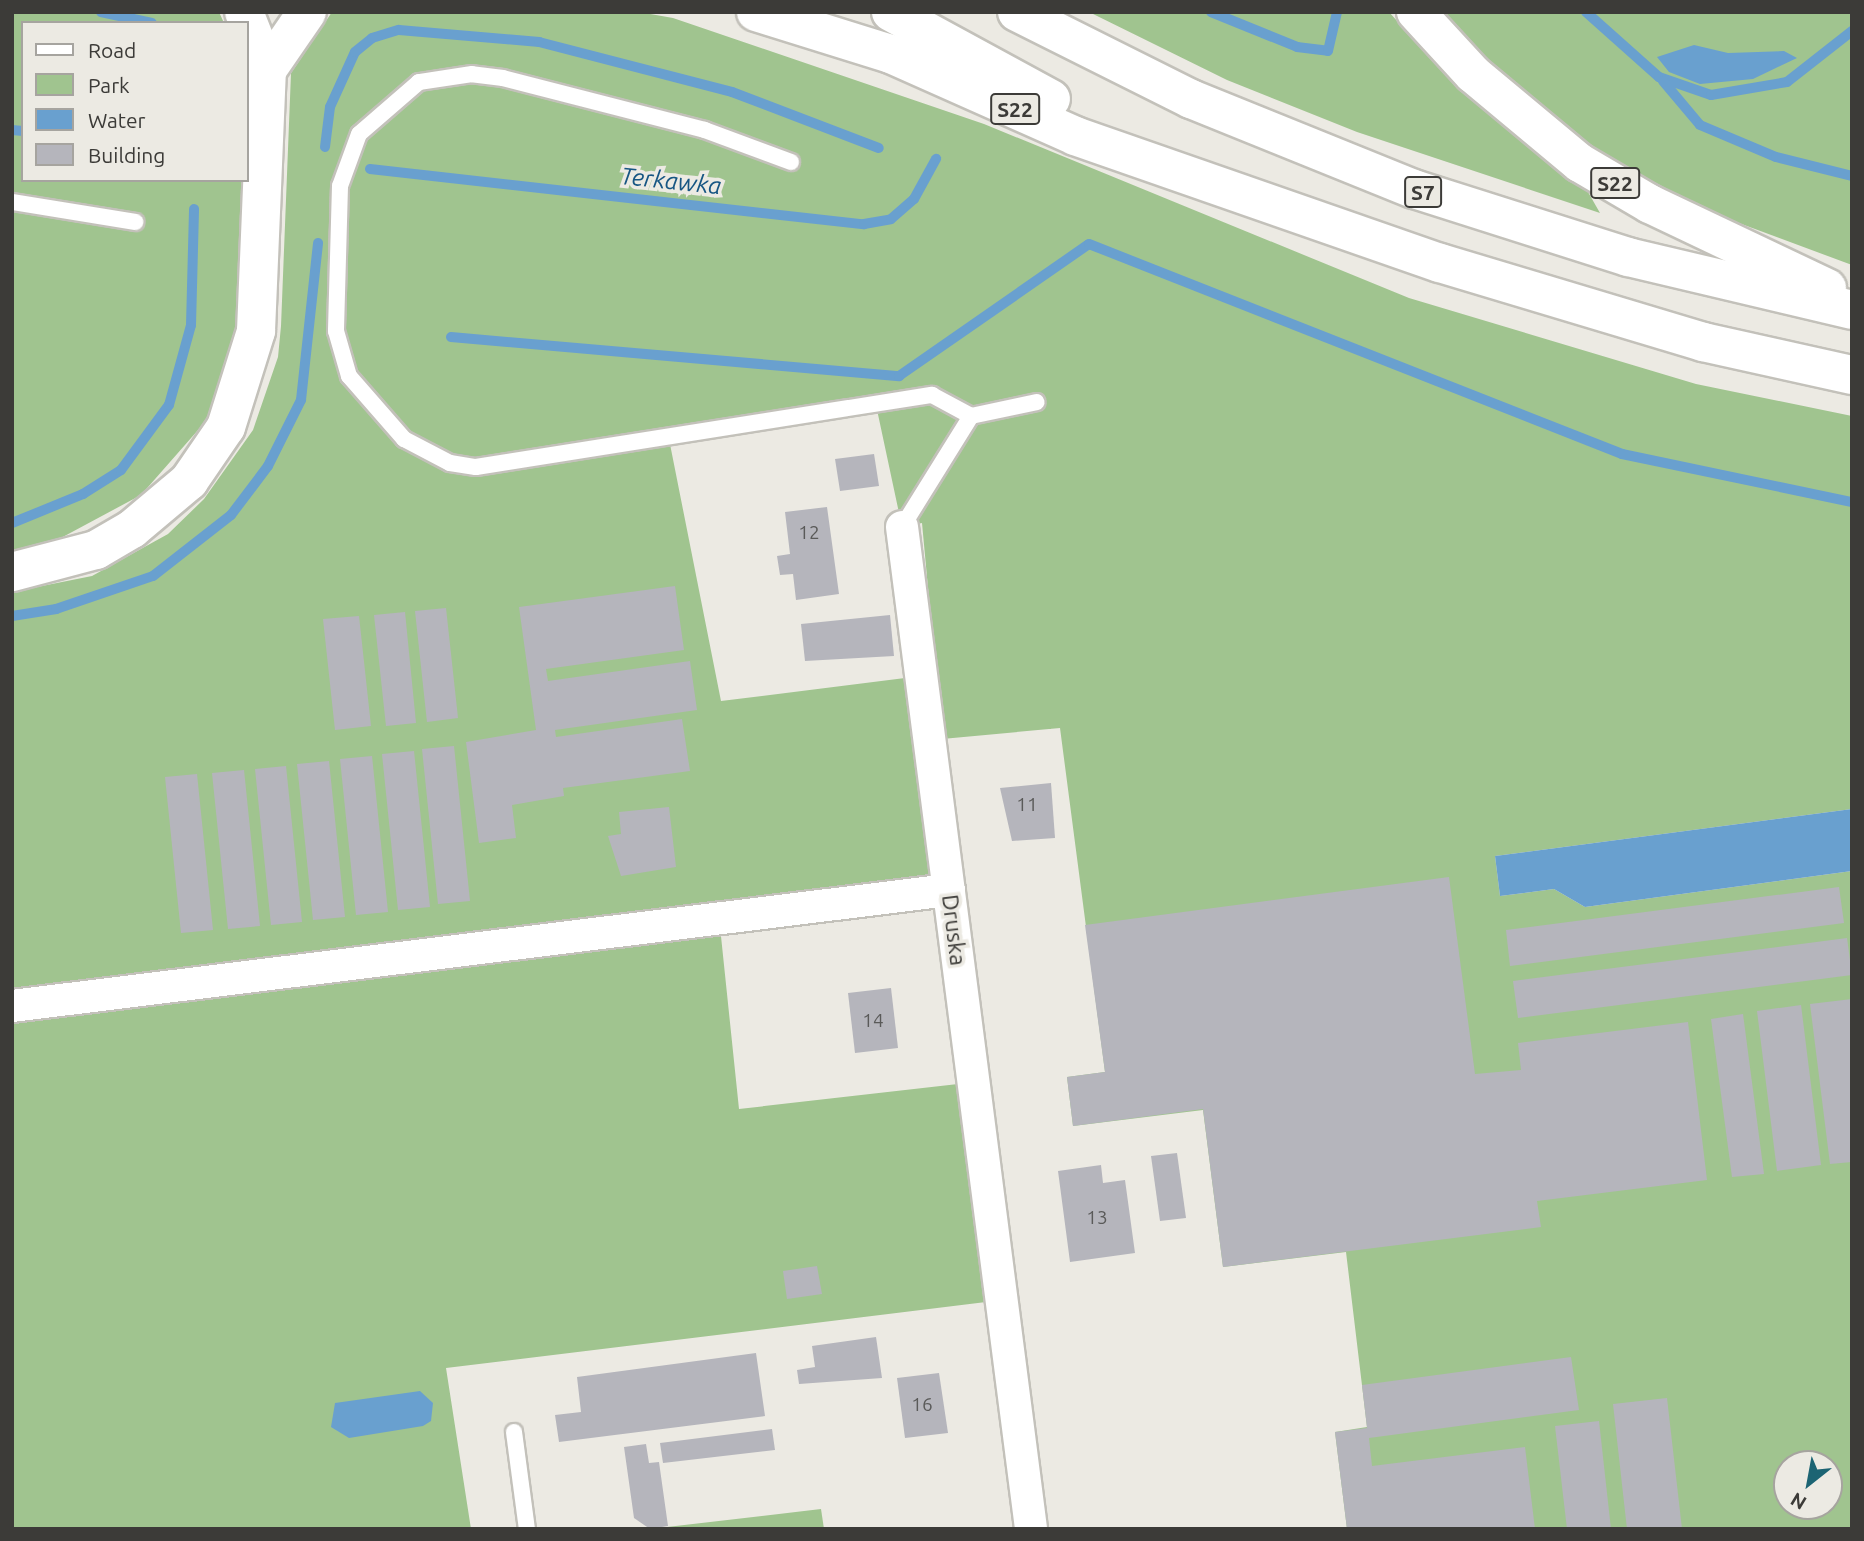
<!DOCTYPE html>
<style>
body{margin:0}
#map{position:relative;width:1864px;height:1541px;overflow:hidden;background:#eceae3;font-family:Ubuntu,sans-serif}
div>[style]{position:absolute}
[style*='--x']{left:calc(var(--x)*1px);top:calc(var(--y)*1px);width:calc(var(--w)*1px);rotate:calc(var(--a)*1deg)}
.green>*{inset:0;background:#a0c48f}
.water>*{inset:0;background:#69a0cf}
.stream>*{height:10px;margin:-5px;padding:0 5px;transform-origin:5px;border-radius:5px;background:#69a0cf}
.building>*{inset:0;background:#b5b5bc}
.roads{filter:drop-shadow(2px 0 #c3c1ba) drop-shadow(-2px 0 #c3c1ba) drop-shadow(0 2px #c3c1ba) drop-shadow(0 -2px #c3c1ba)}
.service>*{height:16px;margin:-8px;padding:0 8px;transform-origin:8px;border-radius:8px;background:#fff}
.minor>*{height:32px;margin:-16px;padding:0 16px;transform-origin:16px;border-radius:16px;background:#fff}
.trunk>*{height:38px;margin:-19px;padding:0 19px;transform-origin:19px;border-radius:19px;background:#fff}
.motorway>*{height:38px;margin:-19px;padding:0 19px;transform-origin:19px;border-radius:19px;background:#fff}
span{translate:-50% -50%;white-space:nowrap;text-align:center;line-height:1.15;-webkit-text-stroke:7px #eceae3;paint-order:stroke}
.number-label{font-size:19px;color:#5a5a59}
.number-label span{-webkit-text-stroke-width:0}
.shield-label span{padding:2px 5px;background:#eceae3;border:2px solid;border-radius:5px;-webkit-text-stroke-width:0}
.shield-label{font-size:21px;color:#3c3b38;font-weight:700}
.street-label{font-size:23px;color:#3c3b38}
.water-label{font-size:24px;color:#175683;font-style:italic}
.frame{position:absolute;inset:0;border:14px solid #3c3b38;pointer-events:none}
.legend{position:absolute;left:21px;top:21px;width:228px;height:161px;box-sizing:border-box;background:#eceae3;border:2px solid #a6a49f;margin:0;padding:9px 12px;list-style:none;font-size:21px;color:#3c3b38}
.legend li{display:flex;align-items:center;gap:14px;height:35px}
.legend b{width:35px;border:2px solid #a6a49f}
.north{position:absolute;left:1773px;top:1450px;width:70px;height:70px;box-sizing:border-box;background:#eceae3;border:2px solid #a6a49f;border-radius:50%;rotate:211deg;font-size:19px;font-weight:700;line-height:28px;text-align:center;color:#3c3b38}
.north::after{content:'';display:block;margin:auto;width:24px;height:32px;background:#1c6473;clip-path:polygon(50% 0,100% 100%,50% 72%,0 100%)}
</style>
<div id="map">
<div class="green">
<i style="clip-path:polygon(12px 12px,219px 12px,224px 23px,23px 23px,23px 180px,243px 180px,243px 295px,228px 369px,206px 421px,141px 495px,59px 539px,12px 551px)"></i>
<i style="clip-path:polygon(evenodd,332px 12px,639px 12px,673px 18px,984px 124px,1409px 298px,1696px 384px,1852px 416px,1852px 809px,1495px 856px,1500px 896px,1554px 889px,1585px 907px,1852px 871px,1852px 1529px,1347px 1529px,1335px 1432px,1367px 1427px,1346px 1252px,1223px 1267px,1203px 1110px,1073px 1126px,1067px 1077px,1105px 1072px,1060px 728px,942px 739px,922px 523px,902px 527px,876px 405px,669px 439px,721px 701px,905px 678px,934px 891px,719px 917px,739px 1109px,958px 1084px,986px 1302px,446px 1368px,471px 1529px,12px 1529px,12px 592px,92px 576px,168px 534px,204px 499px,253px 430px,278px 357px,281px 326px,291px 73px,332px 12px,1787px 1464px,1829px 1464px,1829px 1506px,1787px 1506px,1787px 1464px)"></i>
<i style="clip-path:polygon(1089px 12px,1389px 12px,1443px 72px,1588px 192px,1600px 213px,1357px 132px,1227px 80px)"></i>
<i style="clip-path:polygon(1439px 12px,1852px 12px,1852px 265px,1709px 212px,1594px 150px,1491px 67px)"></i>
<i style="clip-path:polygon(821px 1509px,824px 1529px,650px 1529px)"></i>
</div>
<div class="water">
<i style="clip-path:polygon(1694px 45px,1728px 53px,1784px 51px,1797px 58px,1753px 79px,1700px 84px,1669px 72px,1657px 57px)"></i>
<i style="clip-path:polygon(1852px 809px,1852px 871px,1585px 907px,1554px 889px,1500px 896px,1495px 856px)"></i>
<i style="clip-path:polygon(420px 1391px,433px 1403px,431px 1421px,423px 1426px,349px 1438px,331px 1427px,335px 1403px)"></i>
</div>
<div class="stream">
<i style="--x:101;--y:12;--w:52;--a:12.2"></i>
<i style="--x:1211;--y:12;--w:93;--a:22.1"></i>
<i style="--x:1297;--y:47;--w:31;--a:7"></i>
<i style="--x:1328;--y:51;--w:40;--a:-77"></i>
<i style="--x:1586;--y:12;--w:98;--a:41.7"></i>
<i style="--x:1659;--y:77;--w:55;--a:19.1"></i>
<i style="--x:1711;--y:95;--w:77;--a:-9.7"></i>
<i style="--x:1787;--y:82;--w:83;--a:-38.1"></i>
<i style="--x:1663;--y:81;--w:57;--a:49.9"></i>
<i style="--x:1700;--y:125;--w:82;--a:22.8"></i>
<i style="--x:1776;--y:157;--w:78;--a:14"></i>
<i style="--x:12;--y:130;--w:11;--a:5"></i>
<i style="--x:325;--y:147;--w:40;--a:-82.9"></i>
<i style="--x:330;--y:107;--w:60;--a:-65.6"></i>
<i style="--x:355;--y:52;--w:22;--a:-39"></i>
<i style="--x:372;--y:38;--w:28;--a:-17"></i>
<i style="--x:399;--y:30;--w:141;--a:4.9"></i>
<i style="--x:539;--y:42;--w:199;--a:14.5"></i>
<i style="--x:732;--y:92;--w:157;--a:20.9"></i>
<i style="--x:370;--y:169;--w:497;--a:6.4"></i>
<i style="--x:864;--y:224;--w:27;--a:-10"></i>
<i style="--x:891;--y:219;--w:30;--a:-41"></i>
<i style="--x:914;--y:199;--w:46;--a:-61.2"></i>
<i style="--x:451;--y:337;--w:450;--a:5"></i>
<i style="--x:899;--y:376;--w:231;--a:-34.8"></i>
<i style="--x:1089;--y:244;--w:573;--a:21.5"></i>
<i style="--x:1622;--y:454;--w:235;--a:11.8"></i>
<i style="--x:12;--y:523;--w:77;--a:-22.2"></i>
<i style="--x:83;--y:494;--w:45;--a:-32.3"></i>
<i style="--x:121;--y:470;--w:81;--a:-53.6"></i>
<i style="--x:169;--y:405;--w:83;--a:-74.6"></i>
<i style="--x:191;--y:325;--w:116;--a:-88.5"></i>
<i style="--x:12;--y:616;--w:45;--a:-9"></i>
<i style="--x:56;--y:609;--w:102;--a:-18.8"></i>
<i style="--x:153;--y:576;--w:99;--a:-38"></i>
<i style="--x:231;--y:515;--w:61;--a:-52.9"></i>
<i style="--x:268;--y:466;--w:74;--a:-63.4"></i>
<i style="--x:301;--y:400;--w:158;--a:-83.8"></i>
</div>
<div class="building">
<i style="clip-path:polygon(874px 454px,879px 486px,840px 491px,835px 459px)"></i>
<i style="clip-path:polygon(827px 507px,839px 594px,796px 600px,793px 574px,780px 575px,777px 556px,790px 554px,785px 512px)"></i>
<i style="clip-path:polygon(675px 586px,684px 650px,546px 669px,548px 681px,690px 661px,697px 710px,555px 730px,556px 737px,682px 719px,690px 771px,563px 788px,564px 796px,512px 805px,516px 838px,479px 843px,466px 742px,536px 730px,519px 607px)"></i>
<i style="clip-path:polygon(446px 608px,458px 718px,427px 722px,415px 611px)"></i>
<i style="clip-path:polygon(405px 612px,416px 723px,386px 726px,374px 615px)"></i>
<i style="clip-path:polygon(890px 615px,894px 656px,805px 661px,801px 624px)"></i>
<i style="clip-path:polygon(359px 616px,371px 726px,335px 730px,323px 619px)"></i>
<i style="clip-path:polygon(454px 746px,470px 901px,438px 904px,422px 749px)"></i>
<i style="clip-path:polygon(414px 751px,430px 907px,398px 910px,382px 754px)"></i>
<i style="clip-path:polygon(372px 756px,388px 912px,356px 915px,340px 759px)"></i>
<i style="clip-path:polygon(329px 761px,345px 917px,313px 920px,297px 764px)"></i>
<i style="clip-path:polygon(286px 766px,302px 922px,271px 925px,255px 769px)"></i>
<i style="clip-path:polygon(244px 770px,260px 926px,228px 929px,212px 773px)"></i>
<i style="clip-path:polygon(197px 774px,213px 930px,181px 933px,165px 777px)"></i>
<i style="clip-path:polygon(1051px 783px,1055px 838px,1012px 841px,1000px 788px)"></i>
<i style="clip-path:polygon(669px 807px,676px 867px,621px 876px,608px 836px,621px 834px,619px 812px)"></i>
<i style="clip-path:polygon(1449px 877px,1475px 1074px,1521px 1070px,1518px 1043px,1688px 1022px,1707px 1180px,1537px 1201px,1541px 1227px,1223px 1267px,1203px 1109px,1073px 1126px,1067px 1077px,1105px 1072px,1085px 925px)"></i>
<i style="clip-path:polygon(1839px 887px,1844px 923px,1510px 966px,1506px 930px)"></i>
<i style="clip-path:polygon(1847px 938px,1852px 975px,1518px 1018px,1513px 981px)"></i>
<i style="clip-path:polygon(891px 988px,898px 1048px,855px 1053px,848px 993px)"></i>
<i style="clip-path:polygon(1852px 999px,1852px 1162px,1830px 1164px,1810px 1004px)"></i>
<i style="clip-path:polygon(1801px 1005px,1821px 1165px,1777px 1171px,1757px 1011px)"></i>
<i style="clip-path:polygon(1743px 1014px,1764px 1174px,1732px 1177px,1711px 1019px)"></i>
<i style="clip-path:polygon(1177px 1153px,1186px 1218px,1160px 1221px,1151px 1156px)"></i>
<i style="clip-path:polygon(1101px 1165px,1103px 1183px,1125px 1180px,1135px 1253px,1070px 1262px,1058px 1171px)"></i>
<i style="clip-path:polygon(817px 1266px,822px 1294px,787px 1299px,783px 1271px)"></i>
<i style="clip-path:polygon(876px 1337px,882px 1378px,799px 1384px,797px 1370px,815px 1367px,812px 1346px)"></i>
<i style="clip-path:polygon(756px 1353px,765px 1416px,559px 1442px,555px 1415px,581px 1412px,577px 1377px)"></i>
<i style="clip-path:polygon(1571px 1357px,1579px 1410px,1369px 1438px,1372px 1466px,1525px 1447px,1535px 1529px,1347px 1529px,1335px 1432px,1367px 1428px,1362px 1385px)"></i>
<i style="clip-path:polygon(939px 1373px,948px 1433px,905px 1438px,897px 1378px)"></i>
<i style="clip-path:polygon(1667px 1398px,1682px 1529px,1627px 1529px,1613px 1404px)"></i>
<i style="clip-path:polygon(1599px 1421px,1611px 1529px,1567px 1529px,1555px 1426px)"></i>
<i style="clip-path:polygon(772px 1429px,775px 1450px,663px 1463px,660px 1443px)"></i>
<i style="clip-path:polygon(646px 1444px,649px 1463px,659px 1462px,668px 1526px,650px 1529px,634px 1518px,624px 1447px)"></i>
</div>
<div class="roads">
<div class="service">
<i style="--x:791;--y:162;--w:92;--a:-159.6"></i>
<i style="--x:705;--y:130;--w:209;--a:-165.6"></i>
<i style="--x:503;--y:78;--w:31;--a:-173"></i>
<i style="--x:472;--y:74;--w:54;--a:171.4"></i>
<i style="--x:419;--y:82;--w:79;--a:139.1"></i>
<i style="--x:359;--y:134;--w:55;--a:110.1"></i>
<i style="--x:340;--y:186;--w:145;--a:91.6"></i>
<i style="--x:336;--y:331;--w:47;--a:73.9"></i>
<i style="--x:349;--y:376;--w:84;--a:48.9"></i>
<i style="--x:404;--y:439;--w:52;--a:27.6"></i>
<i style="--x:450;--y:463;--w:26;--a:9"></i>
<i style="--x:476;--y:467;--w:462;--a:-9"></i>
<i style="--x:932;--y:395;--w:44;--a:28.3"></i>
<i style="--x:12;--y:202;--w:125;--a:9.2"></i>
<i style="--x:902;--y:527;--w:131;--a:-58.1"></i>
<i style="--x:971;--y:416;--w:67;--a:-12"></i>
<i style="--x:514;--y:1432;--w:98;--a:82.4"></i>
</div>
<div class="minor">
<i style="--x:902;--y:527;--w:1010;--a:82.66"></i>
<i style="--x:12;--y:1006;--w:944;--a:-7.06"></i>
</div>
<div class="trunk">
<i style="--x:244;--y:12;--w:62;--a:68.4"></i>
</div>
<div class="motorway">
<i style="--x:756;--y:12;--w:141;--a:17.3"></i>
<i style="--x:891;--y:54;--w:201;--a:24"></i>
<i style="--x:1075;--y:136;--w:386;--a:19.2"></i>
<i style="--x:1440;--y:263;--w:275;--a:16.7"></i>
<i style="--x:1703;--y:342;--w:153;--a:12.5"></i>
<i style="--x:891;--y:12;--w:182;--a:28.5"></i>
<i style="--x:1017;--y:12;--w:195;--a:26.6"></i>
<i style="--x:1191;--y:99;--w:240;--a:22"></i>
<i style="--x:1414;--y:189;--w:225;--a:17.6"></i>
<i style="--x:1628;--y:257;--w:230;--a:13.3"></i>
<i style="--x:1416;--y:12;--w:84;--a:47.4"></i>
<i style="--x:1473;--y:74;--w:139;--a:39.8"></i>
<i style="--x:1580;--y:163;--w:81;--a:30.4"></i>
<i style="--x:1650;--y:204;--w:196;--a:25.4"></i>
<i style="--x:12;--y:572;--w:87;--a:-14.7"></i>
<i style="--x:96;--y:550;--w:42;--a:-30.3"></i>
<i style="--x:132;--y:529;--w:75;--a:-40.1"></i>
<i style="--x:189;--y:481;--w:65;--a:-55.6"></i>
<i style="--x:226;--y:427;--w:101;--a:-72.6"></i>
<i style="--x:256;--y:331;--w:261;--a:-87.6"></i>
<i style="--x:267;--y:70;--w:70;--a:-55.4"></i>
</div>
</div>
<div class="number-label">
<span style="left:809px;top:533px">12</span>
<span style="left:1027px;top:805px">11</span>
<span style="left:873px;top:1021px">14</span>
<span style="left:1097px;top:1218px">13</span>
<span style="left:922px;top:1405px">16</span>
</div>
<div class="shield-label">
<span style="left:1015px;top:109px">S22</span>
<span style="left:1615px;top:183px">S22</span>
<span style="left:1423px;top:192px">S7</span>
</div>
<div class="street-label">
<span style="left:954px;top:930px;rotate:83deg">Druska</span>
</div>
<div class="water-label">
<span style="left:671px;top:181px;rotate:6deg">Terkawka</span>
</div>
<div class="frame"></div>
<ul class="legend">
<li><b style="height:9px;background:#fff"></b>Road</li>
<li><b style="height:19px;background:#a0c48f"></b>Park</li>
<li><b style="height:19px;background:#69a0cf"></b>Water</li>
<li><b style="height:19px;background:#b5b5bc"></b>Building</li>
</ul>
<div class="north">N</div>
</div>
